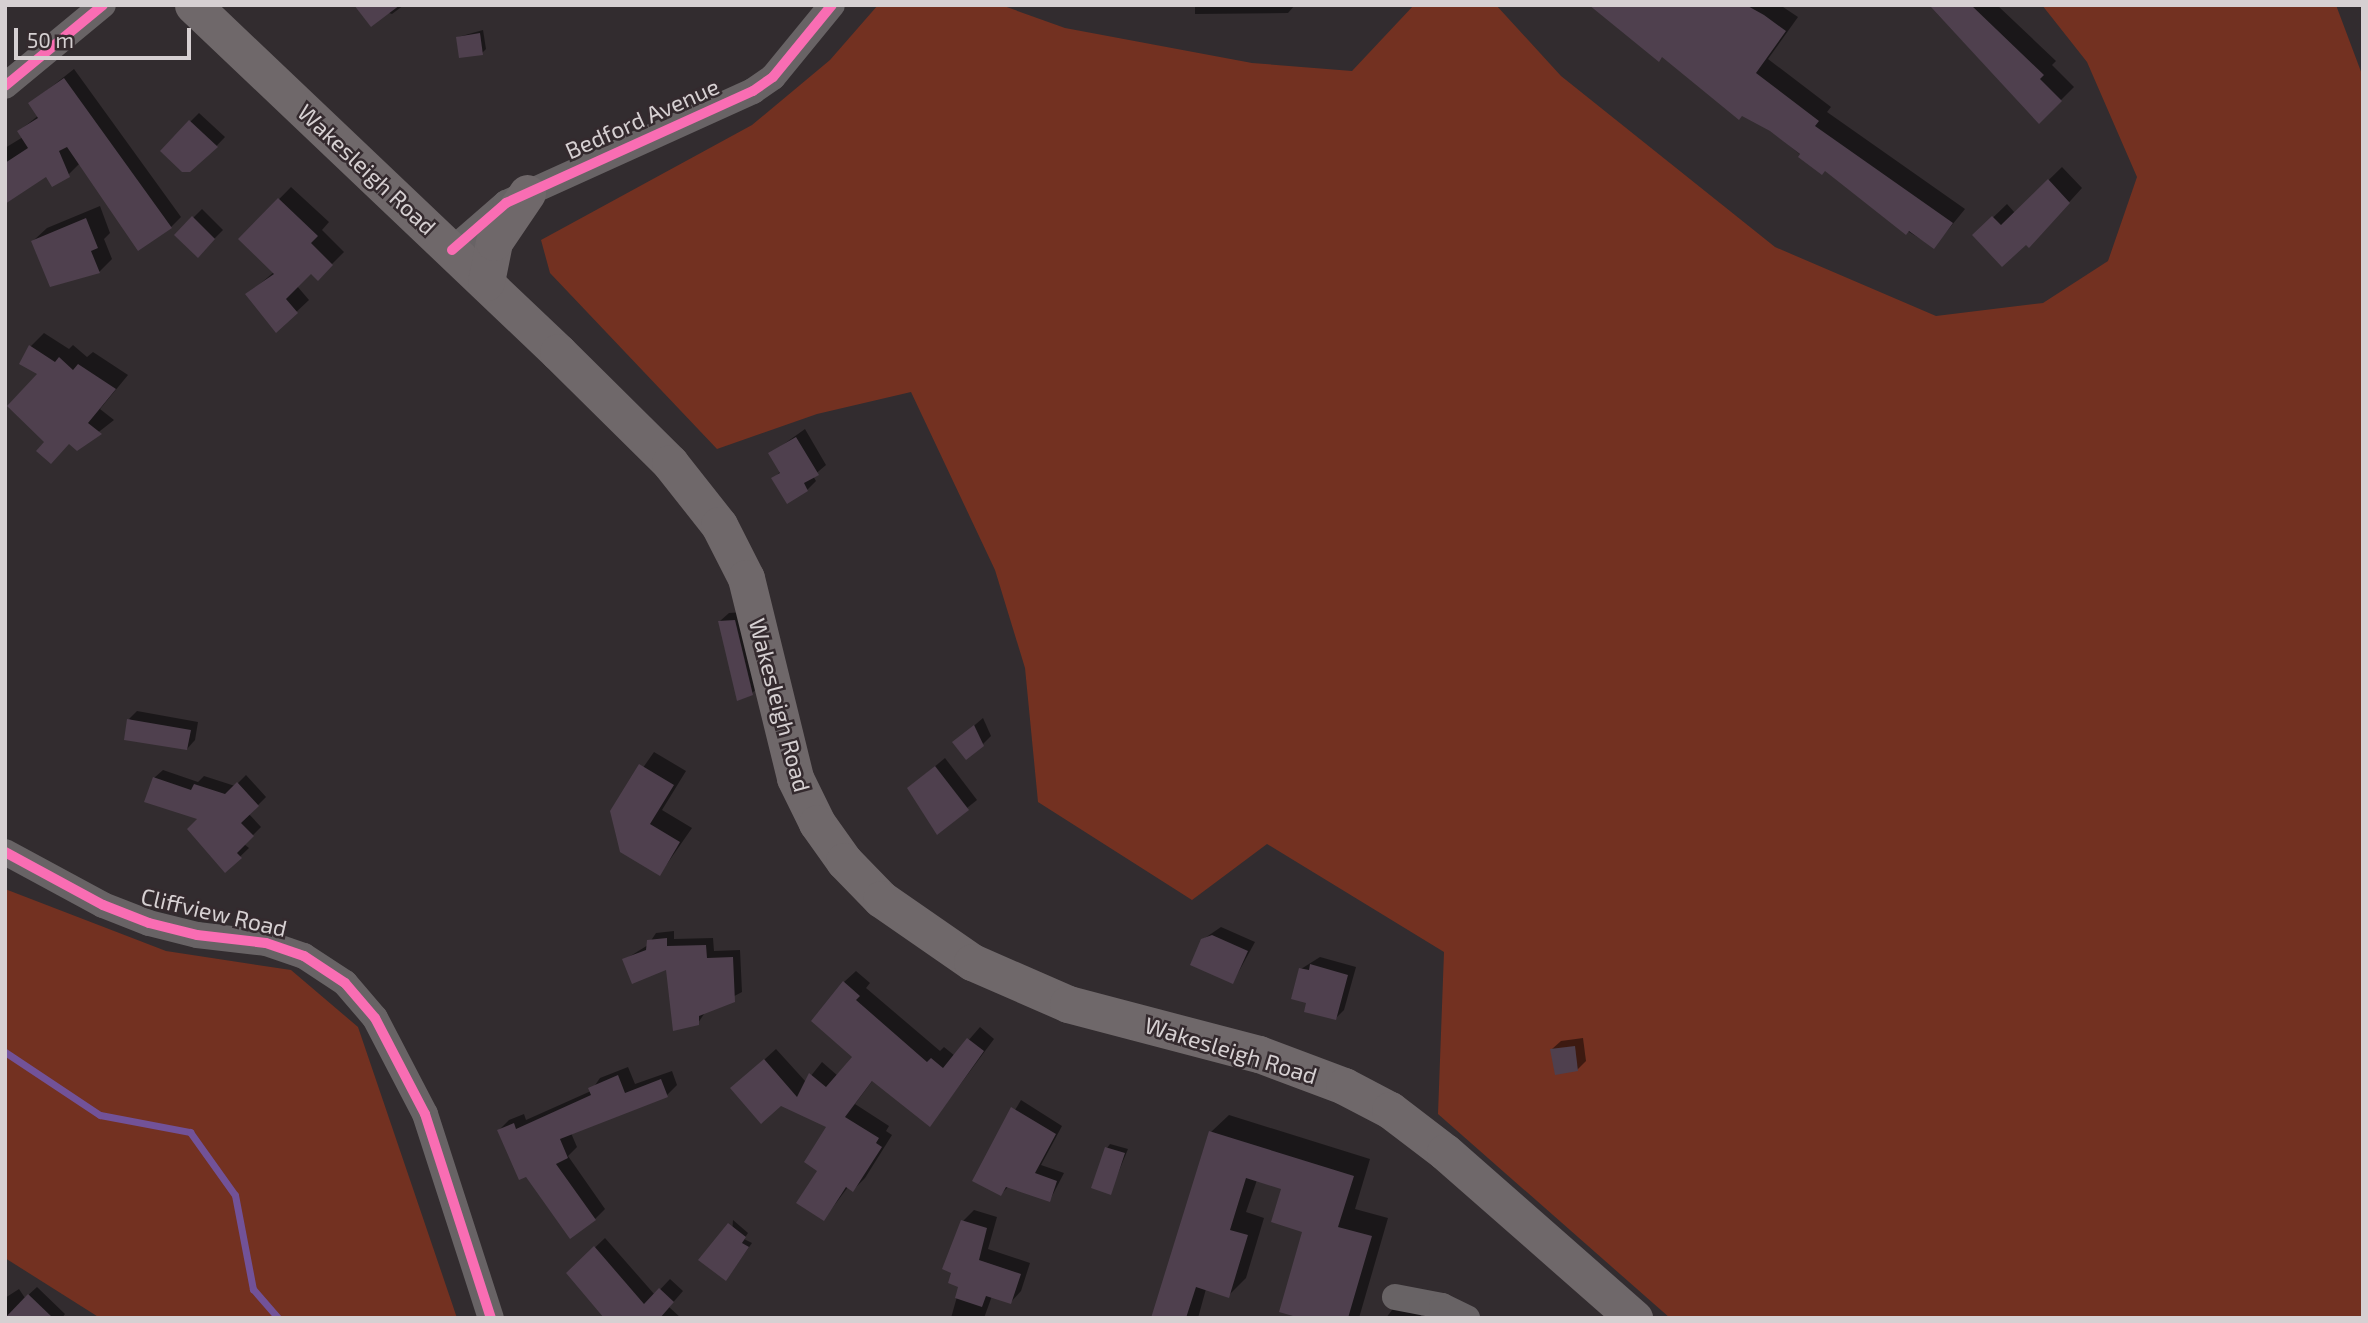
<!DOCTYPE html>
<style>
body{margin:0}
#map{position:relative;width:2368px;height:1323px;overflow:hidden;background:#322c2f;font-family:"Exo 2",sans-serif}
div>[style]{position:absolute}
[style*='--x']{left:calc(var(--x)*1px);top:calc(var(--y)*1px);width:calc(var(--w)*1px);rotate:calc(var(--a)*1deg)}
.green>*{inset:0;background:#733121}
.shadow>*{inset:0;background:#0007}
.stream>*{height:7px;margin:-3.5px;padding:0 3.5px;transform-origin:3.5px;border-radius:3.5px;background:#725298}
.building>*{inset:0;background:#4f404e}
.street>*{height:26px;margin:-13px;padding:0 13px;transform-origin:13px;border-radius:13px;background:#686365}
.secondary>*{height:37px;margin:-18.5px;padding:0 18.5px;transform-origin:18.5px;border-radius:18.5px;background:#6f686a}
.cycleway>*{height:10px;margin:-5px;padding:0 5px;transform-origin:5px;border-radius:5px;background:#f96db3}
span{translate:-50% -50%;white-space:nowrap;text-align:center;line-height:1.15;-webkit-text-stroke:5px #342a2e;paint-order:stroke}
.street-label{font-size:23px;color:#d6d0d2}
.frame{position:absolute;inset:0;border:7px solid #d6d0d2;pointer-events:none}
.scale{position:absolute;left:14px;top:28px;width:177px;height:32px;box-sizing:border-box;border:4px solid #d6d0d2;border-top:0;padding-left:9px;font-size:21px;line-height:24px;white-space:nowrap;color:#d6d0d2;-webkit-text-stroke:5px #342a2e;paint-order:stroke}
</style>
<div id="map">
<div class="green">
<i style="clip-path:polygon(878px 5px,1001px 5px,1065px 28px,1252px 63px,1352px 71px,1414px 5px,1496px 5px,1561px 76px,1775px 247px,1936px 316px,2043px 303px,2108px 261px,2137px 177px,2087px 62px,2042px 5px,2336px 5px,2363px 77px,2363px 1318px,1670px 1318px,1438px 1114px,1444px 952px,1267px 844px,1192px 900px,1038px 802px,1025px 668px,995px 570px,911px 392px,817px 414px,717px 449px,550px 273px,541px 240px,752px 125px,830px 60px)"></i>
<i style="clip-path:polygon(5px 889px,166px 951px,291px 970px,358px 1027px,457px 1318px,100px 1318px,5px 1258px)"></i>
</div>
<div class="shadow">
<i style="clip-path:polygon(366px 5px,404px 5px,392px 14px)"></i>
<i style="clip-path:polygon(1189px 5px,1295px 5px,1288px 13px,1195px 14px,1195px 6px)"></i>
<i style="clip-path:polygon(1591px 5px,1780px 5px,1798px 17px,1768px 59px,1831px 107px,1827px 112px,1965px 209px,1934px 247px,1884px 217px,1826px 169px,1822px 173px,1771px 130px)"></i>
<i style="clip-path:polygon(1929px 5px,1997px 5px,2056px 61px,2052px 65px,2074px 87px,2039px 122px)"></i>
<i style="clip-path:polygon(483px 30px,486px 49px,482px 53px,458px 37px)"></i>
<i style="clip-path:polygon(74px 69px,181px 217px,171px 227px,80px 163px,68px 175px,46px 174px,5px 202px,5px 148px,23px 137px,19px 131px,39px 115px,31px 103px)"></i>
<i style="clip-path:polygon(199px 113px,225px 137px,205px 158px,190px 122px)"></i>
<i style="clip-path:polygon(2062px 167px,2082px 188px,2042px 232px,1975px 235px,2007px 204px,2015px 213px)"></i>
<i style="clip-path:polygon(291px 187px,329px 222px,322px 230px,344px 252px,318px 278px,311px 272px,297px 286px,309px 300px,276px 331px,248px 294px,274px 272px,240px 239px)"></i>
<i style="clip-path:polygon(100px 206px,110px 233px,104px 239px,112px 259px,99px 272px,33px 241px,47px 228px)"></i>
<i style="clip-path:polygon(202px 209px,223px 230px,198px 255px,176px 235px)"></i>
<i style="clip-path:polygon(44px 333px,69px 349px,73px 345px,87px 357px,93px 352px,128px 375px,100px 409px,114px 420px,77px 449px,70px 442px,47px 442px,40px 374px,30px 347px)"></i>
<i style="clip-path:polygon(805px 429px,826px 465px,813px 476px,816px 481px,807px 490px,787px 502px,773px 479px,781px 471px,770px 454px)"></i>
<i style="clip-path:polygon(743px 612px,761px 685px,752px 693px,720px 621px,729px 613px)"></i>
<i style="clip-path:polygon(137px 711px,198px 722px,195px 740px,187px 749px,129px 719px)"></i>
<i style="clip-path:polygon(983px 718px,991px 736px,982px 745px,955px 742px)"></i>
<i style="clip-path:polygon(654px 752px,686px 771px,662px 810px,692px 828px,660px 874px,612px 812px)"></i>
<i style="clip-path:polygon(945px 758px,977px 800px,937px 832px,909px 788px)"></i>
<i style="clip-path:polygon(163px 770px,198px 782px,204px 776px,235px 786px,246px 775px,266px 797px,249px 814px,261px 827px,244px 844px,249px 848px,225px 871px,200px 818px,154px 778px)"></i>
<i style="clip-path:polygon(1221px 927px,1255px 942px,1233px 982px,1202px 940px)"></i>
<i style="clip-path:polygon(674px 931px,674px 939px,713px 938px,714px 951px,740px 950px,742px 992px,706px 1011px,698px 1023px,667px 968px,624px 960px,648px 945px,656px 933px)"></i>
<i style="clip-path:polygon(1320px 957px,1356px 967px,1344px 1010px,1336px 1018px,1309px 1002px,1301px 969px)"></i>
<i style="clip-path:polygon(856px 971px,870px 983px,866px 988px,940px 1051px,944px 1047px,955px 1056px,980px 1027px,994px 1039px,930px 1125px,873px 1080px,855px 1104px,889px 1126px,886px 1131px,892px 1135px,865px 1178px,853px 1190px,848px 1187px,824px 1219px,819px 1170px,829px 1126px,745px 1077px,776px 1049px,806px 1082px,822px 1062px,838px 1076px,854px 1057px,844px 982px)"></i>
<i style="clip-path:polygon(1583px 1038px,1586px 1061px,1577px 1070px,1552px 1049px,1561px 1041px)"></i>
<i style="clip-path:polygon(628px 1067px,635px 1084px,672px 1071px,677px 1085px,667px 1095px,571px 1133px,577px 1147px,568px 1156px,605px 1209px,595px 1219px,499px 1130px,509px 1120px,524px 1114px,526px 1120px,591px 1091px,600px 1078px)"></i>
<i style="clip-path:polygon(1021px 1100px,1062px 1126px,1041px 1165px,1064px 1173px,1050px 1200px,1009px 1186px,1001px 1194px,974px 1180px)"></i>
<i style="clip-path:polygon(1229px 1115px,1370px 1159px,1355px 1209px,1388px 1218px,1359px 1318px,1306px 1318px,1304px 1230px,1283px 1188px,1257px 1180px,1246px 1212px,1264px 1218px,1246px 1278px,1228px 1296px,1206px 1289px,1198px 1318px,1154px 1318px,1211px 1132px)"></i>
<i style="clip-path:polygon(1110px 1144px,1128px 1149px,1110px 1193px,1107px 1148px)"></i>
<i style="clip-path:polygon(974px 1210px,997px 1217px,988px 1249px,1030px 1263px,1021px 1291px,1011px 1302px,992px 1296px,984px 1318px,951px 1318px,960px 1286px,963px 1221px)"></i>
<i style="clip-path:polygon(733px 1220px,748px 1233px,744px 1239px,752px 1243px,729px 1275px)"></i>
<i style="clip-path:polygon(605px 1238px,655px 1295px,670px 1279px,683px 1291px,669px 1307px,681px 1318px,605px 1318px,568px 1273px)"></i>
<i style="clip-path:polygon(37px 1287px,65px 1314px,62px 1318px,5px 1318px,5px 1298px,19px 1289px,25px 1298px)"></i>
<i style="clip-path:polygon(1395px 1306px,1422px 1312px,1420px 1318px,1386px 1318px)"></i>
</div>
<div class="stream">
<i style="--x:5;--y:1052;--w:114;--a:33.6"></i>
<i style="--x:100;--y:1115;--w:92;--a:10.7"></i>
<i style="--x:190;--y:1132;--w:77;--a:54.5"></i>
<i style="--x:235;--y:1195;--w:96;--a:79.2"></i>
<i style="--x:253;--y:1289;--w:38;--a:49"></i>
</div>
<div class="building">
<i style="clip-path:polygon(354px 5px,400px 5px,371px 27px)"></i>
<i style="clip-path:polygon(1589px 5px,1746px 5px,1764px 15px,1786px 31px,1756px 73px,1819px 121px,1815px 126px,1953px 223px,1934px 249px,1909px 231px,1906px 235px,1825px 171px,1822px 175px,1798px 157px,1800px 154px,1770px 131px,1742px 116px,1739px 120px,1662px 57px,1659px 62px)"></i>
<i style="clip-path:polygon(1929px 5px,1971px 5px,2044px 75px,2040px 79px,2062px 101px,2039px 124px)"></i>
<i style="clip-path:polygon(480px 33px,483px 55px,459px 58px,456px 37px)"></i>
<i style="clip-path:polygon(64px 78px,172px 228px,138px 251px,67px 147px,59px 151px,70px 177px,52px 187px,46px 177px,5px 204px,5px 163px,28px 148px,17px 131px,38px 118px,28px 103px)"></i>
<i style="clip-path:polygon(189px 120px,218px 147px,190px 172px,182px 172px,160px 151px)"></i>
<i style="clip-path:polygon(2048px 179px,2070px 203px,2029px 248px,2026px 245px,2002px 267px,1972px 235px,1992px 216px,2001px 225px)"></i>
<i style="clip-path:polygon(278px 198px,318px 236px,311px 243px,333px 265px,318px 281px,311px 274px,286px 299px,298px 313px,276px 333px,245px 294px,274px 274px,238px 239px)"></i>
<i style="clip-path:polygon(192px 216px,215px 239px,198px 258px,174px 235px)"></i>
<i style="clip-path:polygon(86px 218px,98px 248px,91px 251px,100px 273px,50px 287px,31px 241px)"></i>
<i style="clip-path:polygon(29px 345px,55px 362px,59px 357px,73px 370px,78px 364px,116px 389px,88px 423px,102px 434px,77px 451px,69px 444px,51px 464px,36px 451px,44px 442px,7px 406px,37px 374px,19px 364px)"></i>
<i style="clip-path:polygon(796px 437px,819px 475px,804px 483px,808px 491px,787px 504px,771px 478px,780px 473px,768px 453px)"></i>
<i style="clip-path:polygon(735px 620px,753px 695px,737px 701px,718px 621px)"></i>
<i style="clip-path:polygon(127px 719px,191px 730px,187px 750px,124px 740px)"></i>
<i style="clip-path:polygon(974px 725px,984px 746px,966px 760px,952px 742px)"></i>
<i style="clip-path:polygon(639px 764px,674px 785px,650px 824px,680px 842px,660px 876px,620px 852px,610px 811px)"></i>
<i style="clip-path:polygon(935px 766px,969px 810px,937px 835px,907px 788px)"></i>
<i style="clip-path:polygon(153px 777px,191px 790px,194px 784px,225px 794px,237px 782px,259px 806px,241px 823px,254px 836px,237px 853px,242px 858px,225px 873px,187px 829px,197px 819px,144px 802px)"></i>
<i style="clip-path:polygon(1212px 935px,1248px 951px,1233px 984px,1190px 965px,1201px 939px)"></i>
<i style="clip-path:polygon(667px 938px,667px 946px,706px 945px,707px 958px,733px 957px,735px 1002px,699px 1016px,699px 1025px,673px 1031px,666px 970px,632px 984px,622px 959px,646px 950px,647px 940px)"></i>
<i style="clip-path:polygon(1310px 964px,1348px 975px,1336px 1020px,1304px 1012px,1306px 1003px,1291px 999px,1299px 968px,1309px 970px)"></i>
<i style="clip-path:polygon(843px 981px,860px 996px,856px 1000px,927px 1062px,931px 1058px,943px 1068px,967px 1038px,984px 1051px,930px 1127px,872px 1081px,845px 1117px,879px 1138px,876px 1143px,882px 1147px,853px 1192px,846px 1187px,824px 1221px,796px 1203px,817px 1171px,804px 1162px,826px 1127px,781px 1106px,761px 1124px,730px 1088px,764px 1059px,797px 1097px,809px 1073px,826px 1087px,852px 1057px,811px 1021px)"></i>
<i style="clip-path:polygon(1575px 1046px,1578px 1071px,1555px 1075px,1550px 1049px)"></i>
<i style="clip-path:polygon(618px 1075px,625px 1093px,661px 1079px,668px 1097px,560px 1139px,568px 1158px,556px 1164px,596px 1220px,570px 1239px,526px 1177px,519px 1180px,497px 1130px,514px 1123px,516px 1129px,591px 1095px,588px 1088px)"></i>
<i style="clip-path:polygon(1011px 1107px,1056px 1134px,1035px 1173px,1057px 1181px,1050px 1202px,1006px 1187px,1001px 1196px,972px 1181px)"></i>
<i style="clip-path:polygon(1209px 1131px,1354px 1176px,1338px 1227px,1372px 1236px,1348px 1318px,1300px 1318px,1279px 1312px,1302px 1232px,1271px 1222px,1281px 1189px,1246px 1178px,1230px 1230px,1248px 1235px,1229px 1298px,1196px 1287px,1186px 1318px,1151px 1318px)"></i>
<i style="clip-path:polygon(1105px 1147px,1125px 1153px,1111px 1195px,1091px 1188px)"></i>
<i style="clip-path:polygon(961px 1220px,987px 1228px,979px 1260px,1021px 1274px,1011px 1304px,986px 1296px,982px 1307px,955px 1298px,958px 1287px,948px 1283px,951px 1273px,942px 1269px)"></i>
<i style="clip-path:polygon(728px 1223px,746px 1237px,742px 1243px,749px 1247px,726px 1281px,698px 1260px)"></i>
<i style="clip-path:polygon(594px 1246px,644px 1304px,659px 1288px,674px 1302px,660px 1318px,604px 1318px,566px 1273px)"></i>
<i style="clip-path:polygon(28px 1294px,53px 1318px,5px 1318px)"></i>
</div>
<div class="street">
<i style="--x:5;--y:86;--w:127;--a:-39.6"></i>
<i style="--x:452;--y:250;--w:72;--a:-41"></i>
<i style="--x:506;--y:203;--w:271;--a:-24.4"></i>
<i style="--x:753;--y:91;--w:24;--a:-35"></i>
<i style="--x:773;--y:77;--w:93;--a:-50.7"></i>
<i style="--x:5;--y:852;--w:111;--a:28.4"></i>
<i style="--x:103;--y:905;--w:49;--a:21.4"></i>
<i style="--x:149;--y:923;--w:49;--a:14"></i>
<i style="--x:197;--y:935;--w:69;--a:6.6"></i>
<i style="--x:266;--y:943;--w:40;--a:18.9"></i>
<i style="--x:304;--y:956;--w:49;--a:33.4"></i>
<i style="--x:345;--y:983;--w:46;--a:49.4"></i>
<i style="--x:375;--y:1018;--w:108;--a:62.5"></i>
<i style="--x:425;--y:1114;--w:214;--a:72.1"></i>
<i style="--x:1395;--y:1297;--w:48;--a:10.8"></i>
<i style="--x:1442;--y:1306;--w:28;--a:26"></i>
</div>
<div class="secondary">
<i style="--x:193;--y:5;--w:504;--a:43.55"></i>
<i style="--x:558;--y:352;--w:158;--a:44.7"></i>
<i style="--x:670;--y:463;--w:79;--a:51.7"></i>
<i style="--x:719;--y:525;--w:59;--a:63"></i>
<i style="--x:746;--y:578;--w:206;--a:76.2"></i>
<i style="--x:795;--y:778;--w:50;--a:63.9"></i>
<i style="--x:817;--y:823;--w:47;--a:54.6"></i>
<i style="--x:844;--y:861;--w:53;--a:45.8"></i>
<i style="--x:881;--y:899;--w:111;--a:34.7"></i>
<i style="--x:972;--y:962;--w:105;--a:23.6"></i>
<i style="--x:1068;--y:1004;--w:197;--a:14.7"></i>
<i style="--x:1259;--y:1054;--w:91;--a:20.6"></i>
<i style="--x:1344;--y:1086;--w:52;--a:27.6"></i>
<i style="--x:1390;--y:1110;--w:69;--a:37.4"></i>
<i style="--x:1445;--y:1152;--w:252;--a:41.3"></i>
<i style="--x:486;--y:282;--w:41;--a:-78.7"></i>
<i style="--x:494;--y:242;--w:59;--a:-56"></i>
</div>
<div class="cycleway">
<i style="--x:5;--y:86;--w:127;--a:-39.6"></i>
<i style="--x:452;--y:250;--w:72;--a:-41"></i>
<i style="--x:506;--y:203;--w:271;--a:-24.4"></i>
<i style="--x:753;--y:91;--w:24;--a:-35"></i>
<i style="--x:773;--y:77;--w:93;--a:-50.7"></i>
<i style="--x:5;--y:852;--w:111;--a:28.4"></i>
<i style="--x:103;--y:905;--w:49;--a:21.4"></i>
<i style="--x:149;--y:923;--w:49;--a:14"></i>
<i style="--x:197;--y:935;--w:69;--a:6.6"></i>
<i style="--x:266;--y:943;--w:40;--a:18.9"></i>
<i style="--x:304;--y:956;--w:49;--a:33.4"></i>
<i style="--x:345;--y:983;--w:46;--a:49.4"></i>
<i style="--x:375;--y:1018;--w:108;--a:62.5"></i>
<i style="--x:425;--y:1114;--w:214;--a:72.1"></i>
</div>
<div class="street-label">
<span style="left:642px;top:118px;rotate:-24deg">Bedford Avenue</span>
<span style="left:367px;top:169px;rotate:43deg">Wakesleigh Road</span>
<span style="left:780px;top:705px;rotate:75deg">Wakesleigh Road</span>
<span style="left:214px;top:912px;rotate:13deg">Cliffview Road</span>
<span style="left:1231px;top:1050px;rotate:17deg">Wakesleigh Road</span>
</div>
<div class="frame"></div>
<div class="scale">50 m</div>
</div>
